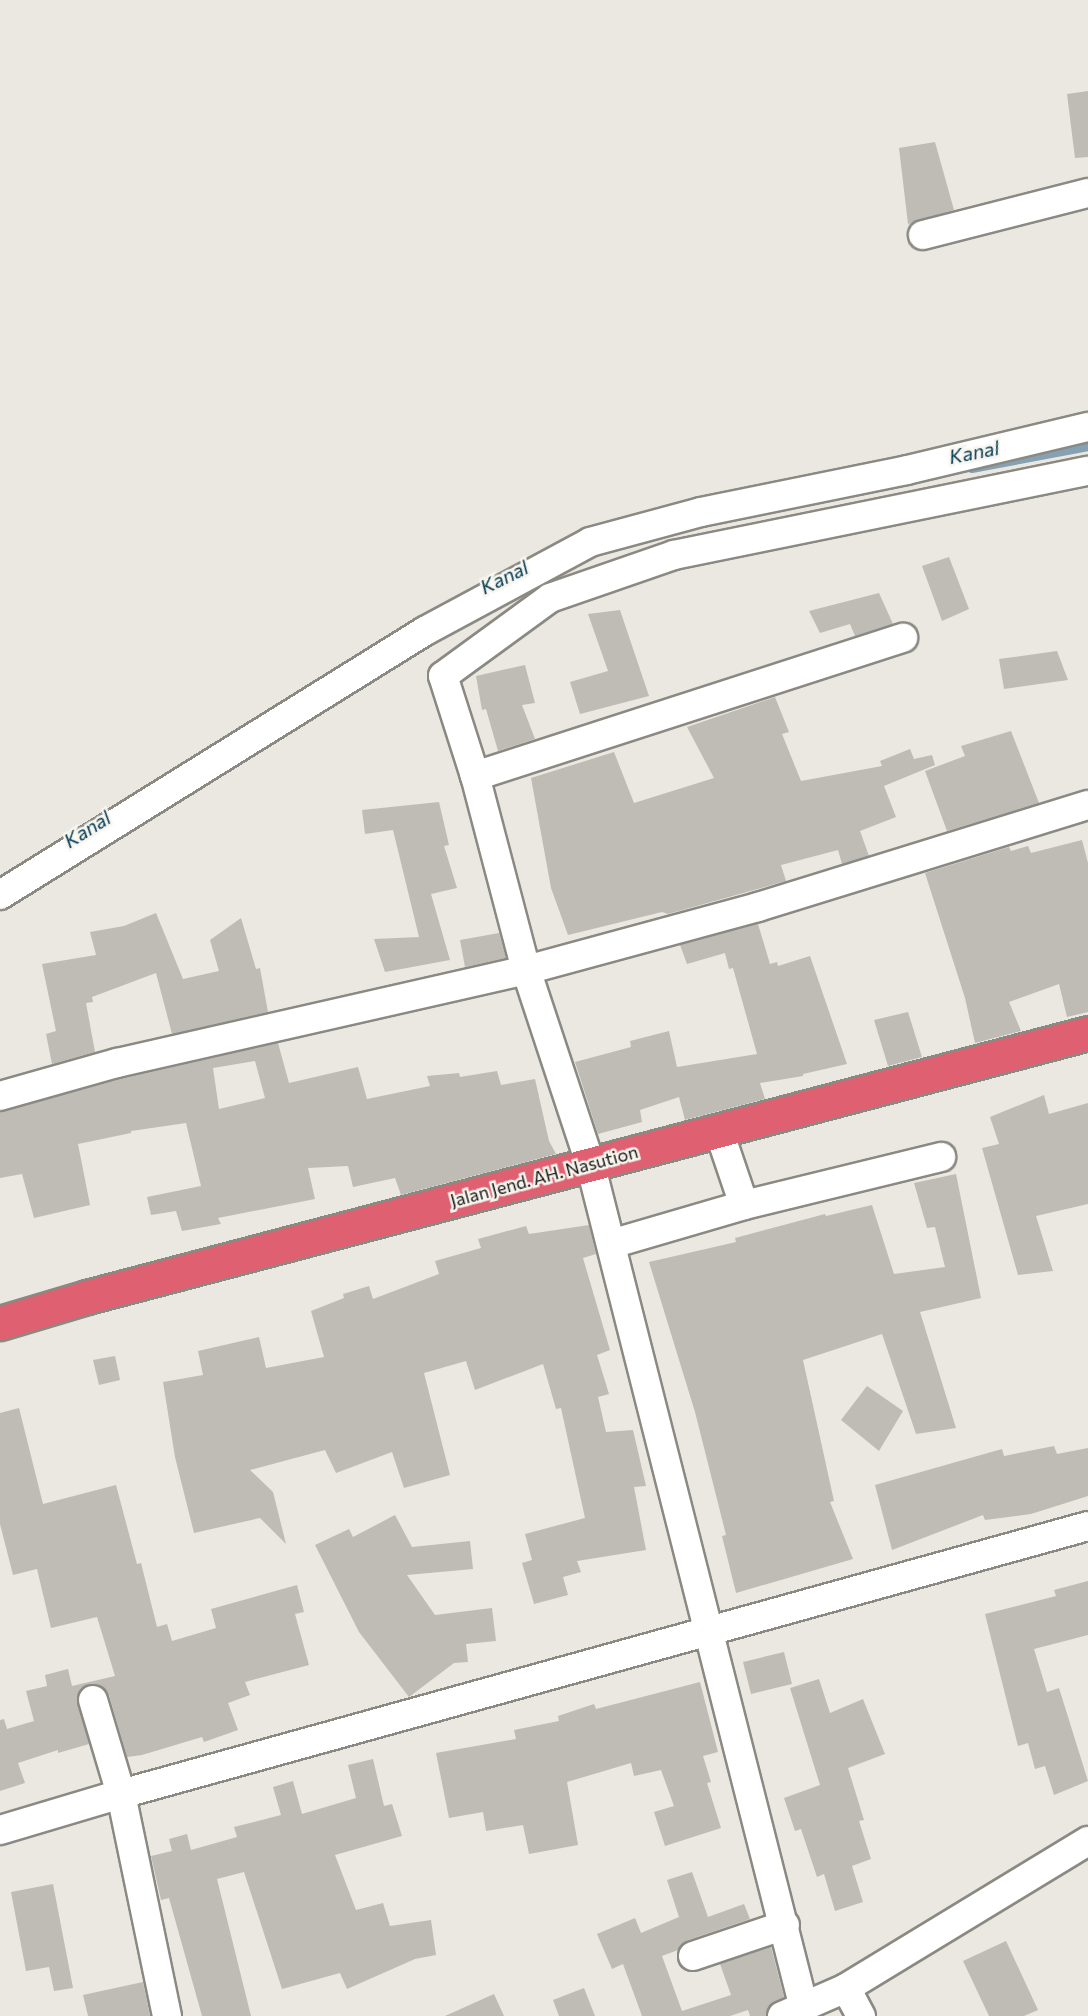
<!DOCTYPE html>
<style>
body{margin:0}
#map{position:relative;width:1088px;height:2016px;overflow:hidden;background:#eae8e0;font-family:Commissioner,sans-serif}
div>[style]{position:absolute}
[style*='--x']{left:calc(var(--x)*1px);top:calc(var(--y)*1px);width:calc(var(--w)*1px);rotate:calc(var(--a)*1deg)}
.stream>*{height:8px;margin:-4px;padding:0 4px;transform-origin:4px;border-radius:4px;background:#86a1b3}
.building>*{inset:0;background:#bebcb5}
.roads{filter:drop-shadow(2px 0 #8a8982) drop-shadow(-2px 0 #8a8982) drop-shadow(0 2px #8a8982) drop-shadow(0 -2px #8a8982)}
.minor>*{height:28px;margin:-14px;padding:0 14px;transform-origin:14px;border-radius:14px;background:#fff}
.highway>*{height:33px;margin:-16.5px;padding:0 16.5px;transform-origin:16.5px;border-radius:16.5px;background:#df6070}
span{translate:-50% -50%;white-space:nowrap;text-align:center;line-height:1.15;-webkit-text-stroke:5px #f7f5ee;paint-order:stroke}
.street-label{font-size:18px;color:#181715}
.water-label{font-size:20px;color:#023a54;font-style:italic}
</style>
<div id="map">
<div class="stream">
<i style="--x:972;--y:469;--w:118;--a:-10.7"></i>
</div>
<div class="building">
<i style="clip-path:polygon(1088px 91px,1088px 157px,1075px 158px,1067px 94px)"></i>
<i style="clip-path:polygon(935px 142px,954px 210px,908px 224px,899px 148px)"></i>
<i style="clip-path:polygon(949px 557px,969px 609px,942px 621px,922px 566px)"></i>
<i style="clip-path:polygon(879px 593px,893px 624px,855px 636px,850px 624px,820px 633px,809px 611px)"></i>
<i style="clip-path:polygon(620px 610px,649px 696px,580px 714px,570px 682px,608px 671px,588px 614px)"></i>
<i style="clip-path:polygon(1057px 651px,1068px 680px,1004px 689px,999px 659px)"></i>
<i style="clip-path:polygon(525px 665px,535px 703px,522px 705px,535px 739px,498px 751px,486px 709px,482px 710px,476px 676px)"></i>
<i style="clip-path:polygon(775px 697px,789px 732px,782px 734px,801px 781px,882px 766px,880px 761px,910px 749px,914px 759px,932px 755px,935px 765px,884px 786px,896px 817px,860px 831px,869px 856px,842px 864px,838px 850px,781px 865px,786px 881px,668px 914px,662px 912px,568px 935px,551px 888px,531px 778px,614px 752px,634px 803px,714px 778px,687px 727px)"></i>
<i style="clip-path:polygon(1011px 731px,1039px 803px,947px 831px,925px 771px,965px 756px,961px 746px)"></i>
<i style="clip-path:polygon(439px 802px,449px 845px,444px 846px,457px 888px,431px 894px,450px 960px,385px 972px,374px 939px,419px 937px,393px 830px,365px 834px,362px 810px)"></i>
<i style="clip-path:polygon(1082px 840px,1088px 863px,1088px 1012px,1067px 1017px,1059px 984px,1009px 1002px,1021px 1031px,975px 1043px,965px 998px,925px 873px,1009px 847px,1011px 851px,1028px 846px,1031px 853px)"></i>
<i style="clip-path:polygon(156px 913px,183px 979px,219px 971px,210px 940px,241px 918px,256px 969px,260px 968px,268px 1012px,172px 1034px,156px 973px,92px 997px,93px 1002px,86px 1003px,95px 1052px,52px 1064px,46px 1034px,56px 1031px,42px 964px,96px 955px,90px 932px,124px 926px)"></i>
<i style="clip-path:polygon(758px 924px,770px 964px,777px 962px,778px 966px,810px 956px,847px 1064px,803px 1074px,803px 1076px,760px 1083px,765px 1099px,685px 1120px,679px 1097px,640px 1110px,642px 1122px,598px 1134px,575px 1062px,631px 1047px,630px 1041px,669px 1031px,677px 1067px,757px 1054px,733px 968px,729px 969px,725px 953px,687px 964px,680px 945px)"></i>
<i style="clip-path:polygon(499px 933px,506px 958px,465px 967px,460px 940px)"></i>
<i style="clip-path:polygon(908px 1012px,922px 1057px,888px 1066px,874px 1020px)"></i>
<i style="clip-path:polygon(evenodd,278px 1043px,289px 1083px,358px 1067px,367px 1099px,430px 1086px,427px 1076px,459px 1073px,460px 1077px,497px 1071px,501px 1085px,535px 1079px,549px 1141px,556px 1154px,401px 1195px,395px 1178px,353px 1187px,348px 1166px,308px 1168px,315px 1199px,218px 1218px,221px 1224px,182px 1231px,176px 1211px,151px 1215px,147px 1197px,201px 1186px,186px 1123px,131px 1131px,131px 1133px,78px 1144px,90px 1205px,34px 1218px,22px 1174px,0 1178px,0 1112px,121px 1079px,278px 1043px,255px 1061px,265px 1098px,219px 1109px,213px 1068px,255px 1061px)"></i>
<i style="clip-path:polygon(1044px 1095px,1049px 1114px,1088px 1103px,1088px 1204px,1036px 1216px,1053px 1271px,1018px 1275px,982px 1148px,999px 1144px,990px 1117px)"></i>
<i style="clip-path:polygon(956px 1174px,981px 1298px,920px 1312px,956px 1428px,916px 1434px,882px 1334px,803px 1360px,834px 1501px,830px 1502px,853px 1559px,736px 1593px,722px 1536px,726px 1535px,695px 1412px,649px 1262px,736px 1242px,735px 1238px,825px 1214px,826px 1216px,872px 1205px,894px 1274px,945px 1267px,935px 1227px,927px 1228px,914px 1183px)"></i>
<i style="clip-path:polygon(589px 1225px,596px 1254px,583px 1258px,610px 1350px,597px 1355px,609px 1394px,598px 1397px,606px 1432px,633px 1430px,646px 1486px,634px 1487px,646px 1550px,577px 1561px,581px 1572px,563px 1577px,568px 1595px,534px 1604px,522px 1563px,532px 1560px,525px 1534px,585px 1518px,561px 1408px,556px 1409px,543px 1364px,475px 1390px,466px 1361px,424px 1373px,450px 1475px,404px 1488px,392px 1452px,336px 1473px,325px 1450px,250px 1470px,273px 1492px,286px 1544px,260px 1518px,194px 1533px,175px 1457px,163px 1382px,203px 1375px,198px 1351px,259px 1337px,266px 1368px,324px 1357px,311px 1311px,344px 1298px,343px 1294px,369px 1286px,373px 1299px,439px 1274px,435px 1261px,481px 1248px,478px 1239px,526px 1226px,529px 1234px)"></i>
<i style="clip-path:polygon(115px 1356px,120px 1380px,99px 1385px,93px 1360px)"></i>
<i style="clip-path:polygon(867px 1386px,903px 1411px,879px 1451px,841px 1420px)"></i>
<i style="clip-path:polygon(19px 1408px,43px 1504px,116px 1485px,137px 1564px,141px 1563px,157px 1627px,167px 1624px,172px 1641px,216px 1628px,211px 1609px,297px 1585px,304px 1612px,295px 1614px,309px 1665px,245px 1682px,250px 1695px,228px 1703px,238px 1730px,204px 1742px,202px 1737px,142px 1755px,127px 1757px,109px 1695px,97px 1684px,89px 1684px,81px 1688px,77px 1697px,89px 1744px,58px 1753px,58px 1750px,18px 1763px,25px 1783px,0 1791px,0 1720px,4px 1719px,7px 1729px,34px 1721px,26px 1691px,47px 1686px,45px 1675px,68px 1669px,72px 1686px,115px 1676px,97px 1617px,51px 1628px,37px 1569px,13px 1575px,0 1524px,0 1413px)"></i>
<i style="clip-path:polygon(1054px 1446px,1057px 1454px,1088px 1448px,1088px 1496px,1031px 1514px,985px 1520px,983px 1515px,892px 1550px,875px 1485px,1002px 1449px,1004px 1456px)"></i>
<i style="clip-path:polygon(395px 1515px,412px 1547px,470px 1541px,473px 1569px,407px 1575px,435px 1615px,492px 1608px,496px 1641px,466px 1644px,468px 1662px,454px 1663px,409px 1697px,359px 1632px,315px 1545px,349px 1529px,353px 1537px)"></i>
<i style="clip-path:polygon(1088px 1581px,1088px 1635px,1034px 1649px,1047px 1692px,1059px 1688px,1088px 1781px,1054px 1795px,1045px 1766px,1035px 1769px,1028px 1743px,1018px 1746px,985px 1614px,1056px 1596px,1054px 1590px)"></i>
<i style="clip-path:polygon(784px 1652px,792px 1684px,751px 1694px,743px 1662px)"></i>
<i style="clip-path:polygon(819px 1679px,830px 1713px,863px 1699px,885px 1754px,848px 1768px,864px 1820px,859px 1821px,871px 1859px,852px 1866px,863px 1902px,835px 1911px,824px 1874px,817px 1877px,801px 1829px,795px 1831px,784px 1798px,820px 1785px,790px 1688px)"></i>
<i style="clip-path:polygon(700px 1682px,718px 1752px,703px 1756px,711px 1782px,707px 1783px,721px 1828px,665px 1846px,654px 1812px,674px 1806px,661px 1770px,634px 1776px,631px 1763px,567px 1782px,578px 1845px,529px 1854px,523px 1825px,486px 1831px,483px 1812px,449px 1818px,436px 1753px,516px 1739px,514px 1730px,559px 1721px,558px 1716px,594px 1704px,596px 1709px)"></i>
<i style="clip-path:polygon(373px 1759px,384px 1806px,392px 1804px,402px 1836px,335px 1855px,356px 1910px,383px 1903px,390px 1926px,431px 1920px,436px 1955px,415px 1959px,347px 1989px,340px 1973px,282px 1989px,244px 1872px,217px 1879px,251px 2016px,202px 2016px,169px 1898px,161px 1900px,151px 1856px,172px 1851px,169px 1839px,187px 1834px,191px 1850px,237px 1837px,234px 1827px,281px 1815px,273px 1787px,293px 1781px,302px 1814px,356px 1798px,348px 1765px)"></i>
<i style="clip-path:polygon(692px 1872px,708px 1917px,744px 1904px,750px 1919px,688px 1940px,678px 1950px,662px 1956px,682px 2011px,731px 1995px,720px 1964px,771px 1947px,784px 1997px,769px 2006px,766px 2016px,750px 2016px,748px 2010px,730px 2016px,642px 2016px,623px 1964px,612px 1969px,597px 1934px,635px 1918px,641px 1933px,679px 1917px,667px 1880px)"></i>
<i style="clip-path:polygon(53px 1884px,73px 1988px,54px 1991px,49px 1967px,26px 1971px,11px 1892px)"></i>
<i style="clip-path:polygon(1006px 1941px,1038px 2010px,1024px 2016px,989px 2016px,963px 1961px)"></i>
<i style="clip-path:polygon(143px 1982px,150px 2016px,88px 2016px,83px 1995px)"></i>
<i style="clip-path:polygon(584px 1988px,595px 2016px,559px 2016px,553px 2000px)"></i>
<i style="clip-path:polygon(494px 1994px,504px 2016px,445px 2016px)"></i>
</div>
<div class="roads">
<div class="minor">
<i style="--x:923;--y:235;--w:170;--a:-14.3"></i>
<i style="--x:475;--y:776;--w:450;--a:-17.9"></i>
<i style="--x:0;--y:895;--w:500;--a:-31.85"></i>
<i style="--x:425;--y:631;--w:187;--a:-28.3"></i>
<i style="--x:590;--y:542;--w:115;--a:-15.1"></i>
<i style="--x:701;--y:512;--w:210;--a:-11.5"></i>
<i style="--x:907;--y:470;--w:186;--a:-13.4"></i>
<i style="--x:0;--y:1096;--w:122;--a:-15.8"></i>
<i style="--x:117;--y:1063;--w:419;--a:-12.8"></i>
<i style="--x:526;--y:970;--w:240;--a:-15.2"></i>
<i style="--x:758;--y:907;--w:345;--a:-17.2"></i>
<i style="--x:744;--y:1205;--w:203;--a:-13.7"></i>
<i style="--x:611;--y:1244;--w:139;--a:-16.3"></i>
<i style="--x:744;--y:1205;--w:78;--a:-108.7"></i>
<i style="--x:93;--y:1700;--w:98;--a:73.4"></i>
<i style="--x:121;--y:1794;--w:227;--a:78.3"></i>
<i style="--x:0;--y:1830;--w:126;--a:-16.6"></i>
<i style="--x:121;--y:1794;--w:1003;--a:-15.49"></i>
<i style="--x:693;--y:1956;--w:97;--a:-18.6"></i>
<i style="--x:846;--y:1988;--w:32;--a:62"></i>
<i style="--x:804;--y:2008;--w:872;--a:-104.21"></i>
<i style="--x:590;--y:1163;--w:203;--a:-108.3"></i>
<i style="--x:526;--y:970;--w:201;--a:-104.7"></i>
<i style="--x:475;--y:776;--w:105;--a:-107.7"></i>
<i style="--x:443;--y:676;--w:132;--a:-36.1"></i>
<i style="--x:550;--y:598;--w:131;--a:-19.1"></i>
<i style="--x:674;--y:555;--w:422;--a:-11.5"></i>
<i style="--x:782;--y:2016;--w:70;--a:-23.6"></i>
<i style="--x:846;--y:1988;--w:283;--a:-31.3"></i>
</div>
<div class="highway">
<i style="--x:0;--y:1323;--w:91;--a:-16.6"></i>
<i style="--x:87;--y:1297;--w:1035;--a:-14.77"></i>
</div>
</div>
<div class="street-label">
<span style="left:544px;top:1176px;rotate:-15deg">Jalan Jend. AH. Nasution</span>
</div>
<div class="water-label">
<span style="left:974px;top:452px;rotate:-11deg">Kanal</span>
<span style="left:504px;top:577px;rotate:-26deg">Kanal</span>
<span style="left:87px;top:829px;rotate:-32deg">Kanal</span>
</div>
</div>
